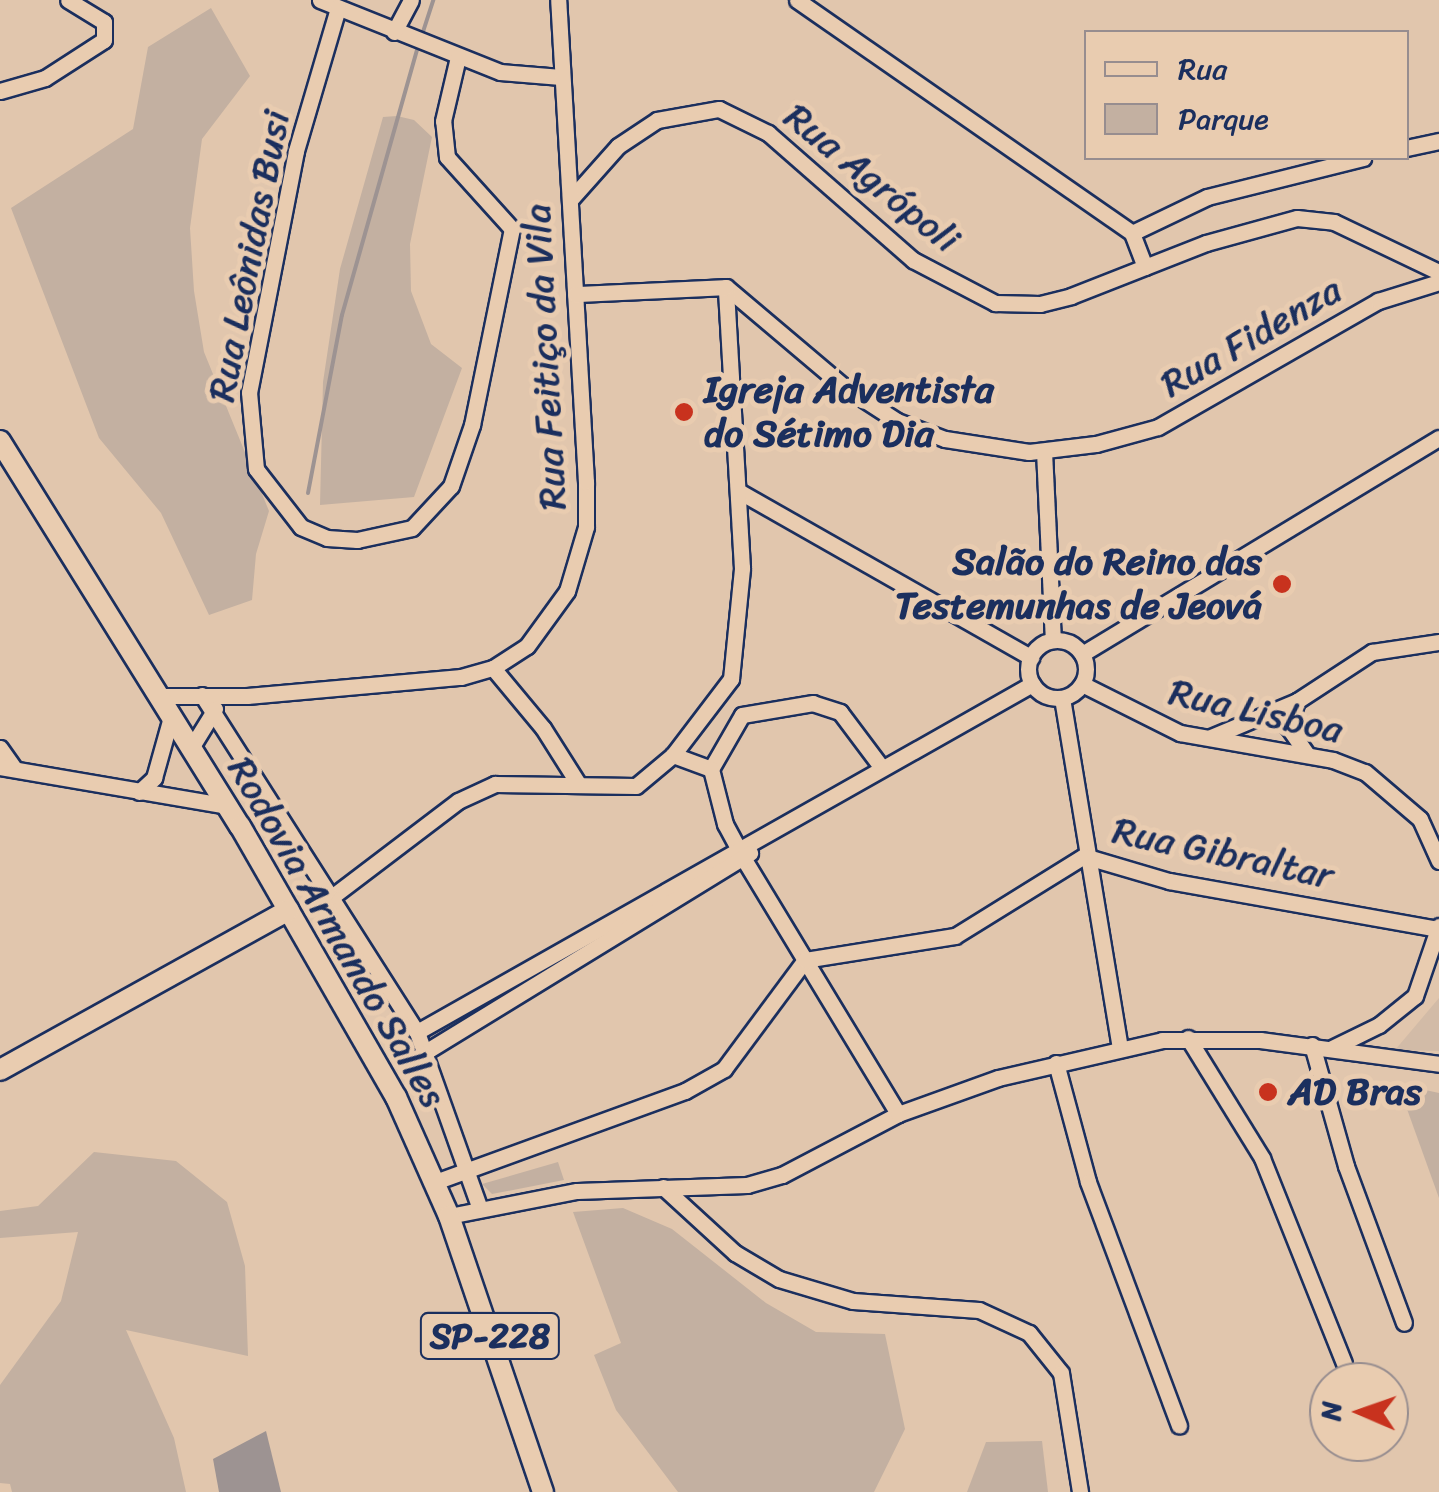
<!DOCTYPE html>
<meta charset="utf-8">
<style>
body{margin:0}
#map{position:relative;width:1439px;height:1492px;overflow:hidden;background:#e1c6ad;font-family:Sriracha,sans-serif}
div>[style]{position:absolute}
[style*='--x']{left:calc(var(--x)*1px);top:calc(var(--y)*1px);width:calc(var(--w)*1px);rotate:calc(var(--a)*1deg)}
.built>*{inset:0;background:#d2bba7}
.green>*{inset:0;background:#c3b0a1}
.water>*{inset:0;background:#9d9392}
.stream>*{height:4px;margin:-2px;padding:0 2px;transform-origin:2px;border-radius:2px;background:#9d9392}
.roads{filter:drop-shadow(2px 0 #1b2f5e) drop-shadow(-2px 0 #1b2f5e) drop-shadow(0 2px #1b2f5e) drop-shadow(0 -2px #1b2f5e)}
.minor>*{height:15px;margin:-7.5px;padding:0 7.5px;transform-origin:7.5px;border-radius:7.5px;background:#e9ccb0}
.minor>.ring{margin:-7.5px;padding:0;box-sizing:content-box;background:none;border:15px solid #e9ccb0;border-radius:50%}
.major>*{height:20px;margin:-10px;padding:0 10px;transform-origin:10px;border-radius:10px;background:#e9ccb0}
.dots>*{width:28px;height:28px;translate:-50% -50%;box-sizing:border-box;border:5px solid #e9ccb0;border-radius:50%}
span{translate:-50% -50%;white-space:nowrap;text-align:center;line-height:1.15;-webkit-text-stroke:10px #e9ccb0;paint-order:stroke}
.shield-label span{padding:2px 8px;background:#e9ccb0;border:2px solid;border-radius:8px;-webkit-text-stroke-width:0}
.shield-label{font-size:35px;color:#1b2f5e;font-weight:700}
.street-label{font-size:38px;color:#1b2f5e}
.poi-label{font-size:38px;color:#1b2f5e;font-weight:700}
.left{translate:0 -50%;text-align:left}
.right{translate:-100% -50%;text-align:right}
.legend{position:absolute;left:1084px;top:30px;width:325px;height:130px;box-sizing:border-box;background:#e9ccb0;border:2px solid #978d8f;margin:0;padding:12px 18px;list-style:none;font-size:30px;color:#1b2f5e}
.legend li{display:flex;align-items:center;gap:20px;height:50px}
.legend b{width:50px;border:2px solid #978d8f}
.north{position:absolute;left:1309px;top:1362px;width:100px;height:100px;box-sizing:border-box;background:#e9ccb0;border:2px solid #978d8f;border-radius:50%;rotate:272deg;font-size:28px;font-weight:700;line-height:40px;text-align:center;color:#1b2f5e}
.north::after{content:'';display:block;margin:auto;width:35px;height:45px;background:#c8321e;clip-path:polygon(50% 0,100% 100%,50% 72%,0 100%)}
</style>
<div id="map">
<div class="built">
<i style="clip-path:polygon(1439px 998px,1439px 1051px,1395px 1050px)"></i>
</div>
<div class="green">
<i style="clip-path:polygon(211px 8px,250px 76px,202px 139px,190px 228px,194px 291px,204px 352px,269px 511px,256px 554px,252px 600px,209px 615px,161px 513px,99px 438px,11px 208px,133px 129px,148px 47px)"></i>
<i style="clip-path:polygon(397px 116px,414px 120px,432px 137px,410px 244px,411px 291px,431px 344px,462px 368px,414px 497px,320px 505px,323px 382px,340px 269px,383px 117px)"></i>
<i style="clip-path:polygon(1398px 1084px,1439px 1093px,1439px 1198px)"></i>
<i style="clip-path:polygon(94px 1152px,176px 1161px,227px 1202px,245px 1266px,248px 1356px,126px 1330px,174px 1438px,186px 1492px,12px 1492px,10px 1484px,0 1483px,0 1385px,61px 1301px,78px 1232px,0 1238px,0 1211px,38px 1206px)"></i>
<i style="clip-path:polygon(558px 1162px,564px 1180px,492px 1194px,482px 1184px)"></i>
<i style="clip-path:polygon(623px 1208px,672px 1229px,766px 1303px,816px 1332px,885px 1334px,905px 1429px,874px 1492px,678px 1492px,616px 1410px,594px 1355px,621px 1343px,573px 1212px)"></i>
<i style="clip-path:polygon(1042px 1441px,1048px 1492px,967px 1492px,986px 1442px)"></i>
</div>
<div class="water">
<i style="clip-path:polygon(266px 1431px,281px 1492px,219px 1492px,213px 1459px)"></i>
</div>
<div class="stream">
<i style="--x:421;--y:38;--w:40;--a:-72"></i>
<i style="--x:308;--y:493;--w:181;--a:-79.2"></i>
<i style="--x:342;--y:315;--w:279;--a:-74.2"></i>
</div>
<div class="roads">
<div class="minor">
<i style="--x:320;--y:0;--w:194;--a:21.8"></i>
<i style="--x:500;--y:72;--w:61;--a:4.7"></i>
<i style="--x:797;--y:0;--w:408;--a:34.8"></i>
<i style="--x:338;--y:8;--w:149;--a:106.4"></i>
<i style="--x:296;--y:151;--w:246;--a:101"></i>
<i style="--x:249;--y:392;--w:77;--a:84.8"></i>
<i style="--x:256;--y:469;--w:73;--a:52.2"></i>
<i style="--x:301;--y:527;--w:28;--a:23"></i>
<i style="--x:327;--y:538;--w:30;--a:4"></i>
<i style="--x:357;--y:540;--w:56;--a:-12.3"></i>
<i style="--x:412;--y:528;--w:57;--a:-47.1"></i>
<i style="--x:451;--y:486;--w:65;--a:-71"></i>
<i style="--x:472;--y:425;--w:200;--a:-78.5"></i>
<i style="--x:512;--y:229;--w:97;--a:-132.1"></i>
<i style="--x:447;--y:157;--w:36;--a:-96"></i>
<i style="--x:443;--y:121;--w:66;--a:-76.8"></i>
<i style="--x:394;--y:32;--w:36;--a:-62"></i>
<i style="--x:0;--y:91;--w:47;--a:-16.1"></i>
<i style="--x:45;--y:78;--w:70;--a:-32.8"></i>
<i style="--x:104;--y:40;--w:18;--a:-90"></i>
<i style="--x:104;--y:22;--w:42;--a:-148.6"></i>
<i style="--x:1406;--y:148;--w:34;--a:-12"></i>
<i style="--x:570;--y:200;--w:72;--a:-48.4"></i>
<i style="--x:618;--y:146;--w:47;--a:-33.7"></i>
<i style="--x:657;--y:120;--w:63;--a:-10.1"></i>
<i style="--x:719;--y:109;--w:55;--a:26.1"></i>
<i style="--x:768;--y:133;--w:193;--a:41.2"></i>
<i style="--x:913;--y:260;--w:93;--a:27.7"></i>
<i style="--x:995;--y:303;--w:45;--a:1.3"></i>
<i style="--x:1040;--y:304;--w:32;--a:-14"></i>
<i style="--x:1071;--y:296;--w:145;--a:-21.4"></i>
<i style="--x:1206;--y:243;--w:94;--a:-15.4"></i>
<i style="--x:1297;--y:218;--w:37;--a:6"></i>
<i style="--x:1334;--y:222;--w:116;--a:25.5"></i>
<i style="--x:1145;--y:267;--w:36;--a:-111"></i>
<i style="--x:1132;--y:233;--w:83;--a:-25.6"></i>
<i style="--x:1207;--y:197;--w:161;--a:-14"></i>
<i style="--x:726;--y:287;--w:153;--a:40.2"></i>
<i style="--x:843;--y:386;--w:64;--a:32.9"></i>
<i style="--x:897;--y:421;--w:51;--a:20.6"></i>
<i style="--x:945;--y:439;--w:85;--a:8.8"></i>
<i style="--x:1029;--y:452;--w:67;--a:-6.8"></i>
<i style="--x:1096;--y:444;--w:64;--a:-15.3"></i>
<i style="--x:1158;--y:427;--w:254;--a:-29.8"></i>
<i style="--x:1378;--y:301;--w:64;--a:-17.3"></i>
<i style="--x:1044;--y:451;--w:189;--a:87.3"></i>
<i style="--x:740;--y:492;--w:335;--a:29.6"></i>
<i class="ring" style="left:1028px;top:640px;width:43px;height:43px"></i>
<i style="--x:1082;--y:654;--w:417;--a:-31.2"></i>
<i style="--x:493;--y:668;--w:78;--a:50.2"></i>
<i style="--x:543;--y:728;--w:67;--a:57.7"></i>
<i style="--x:1082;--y:684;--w:110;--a:26.6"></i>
<i style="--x:1180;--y:733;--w:155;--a:10"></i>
<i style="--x:1333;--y:760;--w:34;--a:21"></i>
<i style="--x:1365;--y:772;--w:72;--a:40.5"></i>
<i style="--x:1420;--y:819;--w:46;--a:65.7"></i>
<i style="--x:202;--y:695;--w:400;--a:57.5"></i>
<i style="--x:417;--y:1032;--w:188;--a:70.4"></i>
<i style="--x:159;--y:696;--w:88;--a:0"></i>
<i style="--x:247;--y:696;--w:215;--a:-5.1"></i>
<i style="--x:461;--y:677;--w:33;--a:-16"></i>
<i style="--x:493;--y:668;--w:40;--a:-32.9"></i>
<i style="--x:527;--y:646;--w:68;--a:-54"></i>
<i style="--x:567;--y:591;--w:67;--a:-73.5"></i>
<i style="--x:586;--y:527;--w:45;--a:-90"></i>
<i style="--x:586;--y:482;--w:483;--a:-93.3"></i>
<i style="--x:1062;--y:698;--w:356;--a:80.6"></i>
<i style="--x:1297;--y:701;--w:28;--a:109"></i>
<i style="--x:1288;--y:727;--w:32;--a:55"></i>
<i style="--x:1211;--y:737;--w:93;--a:-22.7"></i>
<i style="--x:1297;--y:701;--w:90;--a:-33.2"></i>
<i style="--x:1372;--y:652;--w:68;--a:-8.5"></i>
<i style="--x:0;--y:748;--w:24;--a:55"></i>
<i style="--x:191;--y:748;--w:46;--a:-58.4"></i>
<i style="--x:673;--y:755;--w:40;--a:20.2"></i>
<i style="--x:0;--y:767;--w:230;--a:9.7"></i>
<i style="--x:882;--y:768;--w:70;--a:-126.9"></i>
<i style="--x:840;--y:712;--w:28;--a:-162"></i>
<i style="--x:813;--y:703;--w:72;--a:170.4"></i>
<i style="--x:742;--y:715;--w:62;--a:119.9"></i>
<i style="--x:711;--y:769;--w:57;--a:75.7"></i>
<i style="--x:725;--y:824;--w:42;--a:61.6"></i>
<i style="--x:745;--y:861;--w:296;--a:58.8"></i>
<i style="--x:139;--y:792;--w:21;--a:-43"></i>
<i style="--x:154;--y:778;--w:63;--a:-74.4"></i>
<i style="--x:333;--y:896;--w:157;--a:-37.2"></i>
<i style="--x:458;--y:801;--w:41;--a:-24.7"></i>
<i style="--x:495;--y:784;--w:141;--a:0.8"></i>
<i style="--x:636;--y:786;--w:48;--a:-40"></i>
<i style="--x:673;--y:755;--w:96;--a:-52.7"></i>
<i style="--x:731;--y:679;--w:112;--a:-84.3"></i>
<i style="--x:742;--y:568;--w:281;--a:-93.3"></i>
<i style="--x:726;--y:287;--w:151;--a:177.3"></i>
<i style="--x:417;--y:1032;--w:707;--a:-29.5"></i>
<i style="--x:1188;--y:1038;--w:141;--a:58.3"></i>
<i style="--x:1262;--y:1158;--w:221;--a:68.2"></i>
<i style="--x:1312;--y:1045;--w:126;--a:74.3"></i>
<i style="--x:1346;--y:1166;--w:167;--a:69.7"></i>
<i style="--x:1332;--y:1048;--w:52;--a:-26.1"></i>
<i style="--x:1379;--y:1025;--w:46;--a:-38.9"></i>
<i style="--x:1415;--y:996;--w:74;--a:-71.1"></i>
<i style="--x:427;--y:1051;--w:379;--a:-31.5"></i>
<i style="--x:1056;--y:1063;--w:123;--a:74.9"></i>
<i style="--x:1088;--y:1182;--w:260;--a:69.5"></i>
<i style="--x:435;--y:1182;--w:266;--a:-20"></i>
<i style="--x:685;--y:1091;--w:45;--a:-29.4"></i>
<i style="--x:724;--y:1069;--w:136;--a:-53.4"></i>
<i style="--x:805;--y:960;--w:152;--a:-9.1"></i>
<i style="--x:955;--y:936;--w:152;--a:-31.8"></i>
<i style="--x:1084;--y:856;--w:89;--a:16.4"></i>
<i style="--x:1169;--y:881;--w:274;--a:10.1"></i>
<i style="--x:663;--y:1187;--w:98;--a:42.5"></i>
<i style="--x:735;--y:1253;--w:51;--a:30.6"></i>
<i style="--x:779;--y:1279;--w:77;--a:16.6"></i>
<i style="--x:853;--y:1301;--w:126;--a:4.1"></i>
<i style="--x:979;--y:1310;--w:55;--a:24.7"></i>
<i style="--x:1029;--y:1333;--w:51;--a:51.3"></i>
<i style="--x:1061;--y:1373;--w:121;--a:80.9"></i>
<i style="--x:449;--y:1216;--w:130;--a:-11.1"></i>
<i style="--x:577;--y:1191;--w:170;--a:-2"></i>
<i style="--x:747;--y:1185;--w:36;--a:-16"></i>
<i style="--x:782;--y:1175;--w:131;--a:-27.7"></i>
<i style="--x:898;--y:1114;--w:106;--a:-19.8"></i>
<i style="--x:998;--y:1078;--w:168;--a:-13"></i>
<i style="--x:1162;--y:1040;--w:98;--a:0"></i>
<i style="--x:1260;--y:1040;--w:181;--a:7.6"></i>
</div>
<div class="major">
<i style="--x:0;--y:441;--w:454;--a:58.1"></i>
<i style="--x:240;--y:826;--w:313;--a:60.1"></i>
<i style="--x:396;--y:1097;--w:130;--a:66"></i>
<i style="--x:449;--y:1216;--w:292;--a:71.2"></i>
<i style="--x:0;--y:1070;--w:330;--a:-29"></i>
</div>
</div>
<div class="dots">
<i style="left:684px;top:412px;background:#c8321e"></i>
<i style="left:1282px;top:584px;background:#c8321e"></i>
<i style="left:1268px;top:1092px;background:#c8321e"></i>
</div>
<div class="shield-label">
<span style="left:490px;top:1336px">SP-228</span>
</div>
<div class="street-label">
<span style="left:872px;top:178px;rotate:39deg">Rua Agrópoli</span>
<span style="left:249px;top:256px;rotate:-79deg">Rua Leônidas Busi</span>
<span style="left:1251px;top:337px;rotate:-30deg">Rua Fidenza</span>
<span style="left:545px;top:357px;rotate:-93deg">Rua Feitiço da Vila</span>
<span style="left:1256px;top:711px;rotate:13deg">Rua Lisboa</span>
<span style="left:1223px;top:853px;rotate:12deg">Rua Gibraltar</span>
<span style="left:337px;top:932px;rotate:60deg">Rodovia Armando Salles</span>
</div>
<div class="poi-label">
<span class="left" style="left:704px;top:412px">Igreja Adventista<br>do Sétimo Dia</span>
<span class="right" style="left:1262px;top:584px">Salão do Reino das<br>Testemunhas de Jeová</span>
<span class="left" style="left:1288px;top:1092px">AD Bras</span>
</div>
<ul class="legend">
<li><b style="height:12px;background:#e9ccb0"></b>Rua</li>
<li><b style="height:28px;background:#c3b0a1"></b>Parque</li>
</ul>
<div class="north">N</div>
</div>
